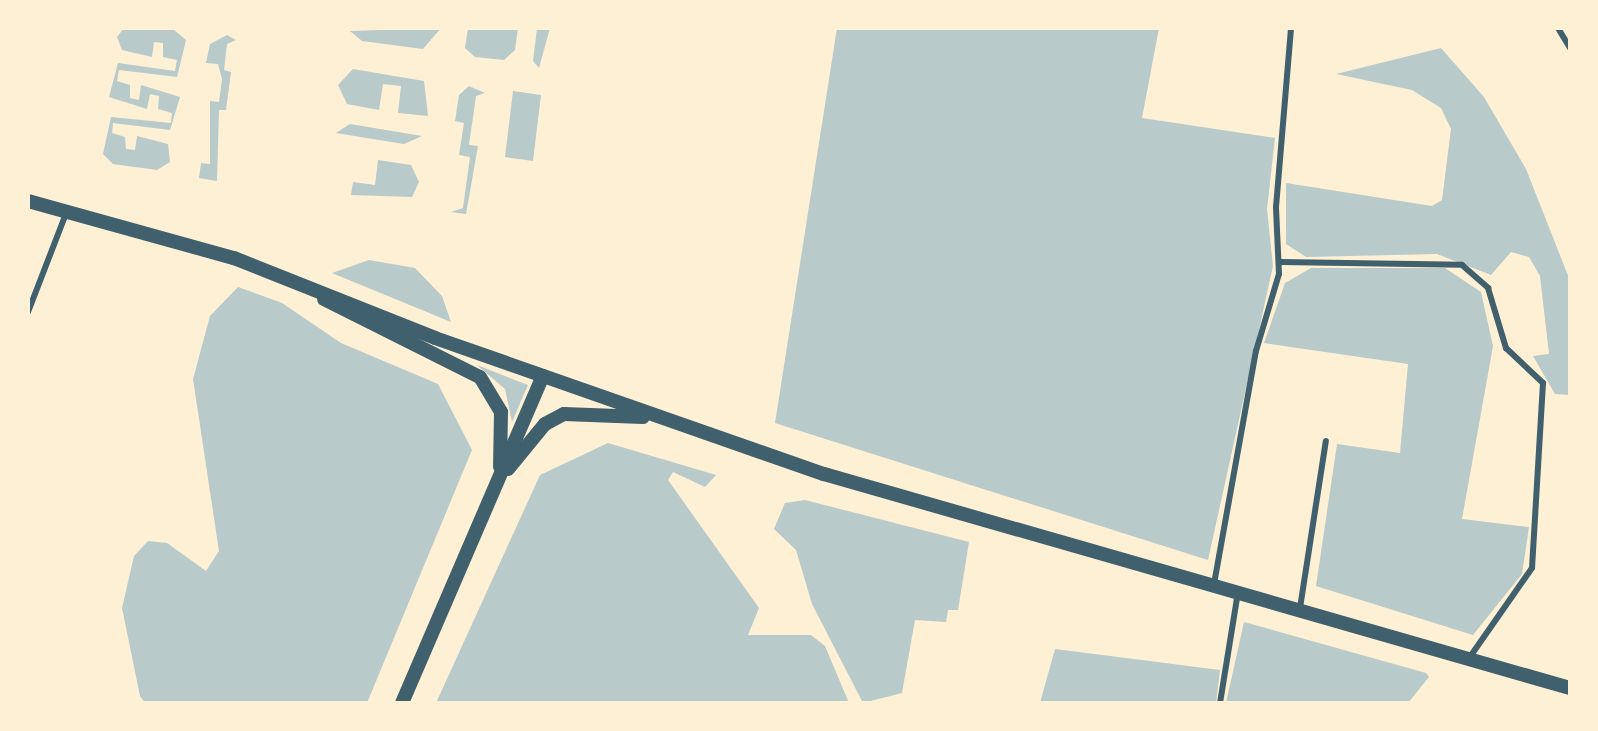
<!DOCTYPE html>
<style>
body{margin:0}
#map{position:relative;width:1598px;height:731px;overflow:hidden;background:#fdf0d5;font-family:Raleway,sans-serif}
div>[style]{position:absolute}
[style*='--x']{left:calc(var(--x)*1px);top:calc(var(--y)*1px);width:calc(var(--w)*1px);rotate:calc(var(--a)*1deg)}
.green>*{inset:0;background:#b9caca}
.service>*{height:6px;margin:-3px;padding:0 3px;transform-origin:3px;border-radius:3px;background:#3f606c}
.tertiary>*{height:14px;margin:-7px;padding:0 7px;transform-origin:7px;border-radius:7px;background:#3f606c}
span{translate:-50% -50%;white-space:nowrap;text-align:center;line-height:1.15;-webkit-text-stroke:7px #fdf0d5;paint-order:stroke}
.frame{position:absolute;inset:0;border:30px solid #fdf0d5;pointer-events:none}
</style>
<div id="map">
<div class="green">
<i style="clip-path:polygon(124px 28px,172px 28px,186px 40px,177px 77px,119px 70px,117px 81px,130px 85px,130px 98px,139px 100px,141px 85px,180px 97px,170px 130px,113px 123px,112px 133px,125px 137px,126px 149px,135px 150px,137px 136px,168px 144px,170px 162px,157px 170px,113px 164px,103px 154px,111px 117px,171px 123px,172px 113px,158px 109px,159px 96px,150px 94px,147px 109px,109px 97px,118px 63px,175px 71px,177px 60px,163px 57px,163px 43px,154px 42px,152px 57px,122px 50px,117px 37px)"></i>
<i style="clip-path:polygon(441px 28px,423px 49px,362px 41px,350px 31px)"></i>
<i style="clip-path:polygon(468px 28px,518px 28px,515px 50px,504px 60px,475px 57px,465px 48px)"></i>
<i style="clip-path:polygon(537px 28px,550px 28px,539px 68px,533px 61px)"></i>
<i style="clip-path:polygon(837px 28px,1159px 28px,1142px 118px,1275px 138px,1267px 209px,1273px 266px,1208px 560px,775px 423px)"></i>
<i style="clip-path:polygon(227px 35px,236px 40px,227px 44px,224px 70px,231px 72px,226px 110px,219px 110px,217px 181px,199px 178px,201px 163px,210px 164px,210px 101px,219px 102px,222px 79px,218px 64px,206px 63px,210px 44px)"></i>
<i style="clip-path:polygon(1441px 48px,1484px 97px,1526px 169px,1569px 278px,1570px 395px,1555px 394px,1533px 356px,1549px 354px,1540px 276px,1529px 257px,1511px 252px,1491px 275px,1437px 254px,1306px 257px,1286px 244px,1286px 183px,1432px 206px,1442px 200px,1451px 129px,1441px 108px,1412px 90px,1336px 74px)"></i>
<i style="clip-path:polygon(353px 69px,424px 81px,428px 116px,398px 113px,401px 86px,383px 84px,379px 110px,347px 104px,338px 85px)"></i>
<i style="clip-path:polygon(469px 86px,485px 93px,476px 96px,469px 145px,478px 146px,466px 214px,451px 212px,463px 208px,470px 157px,459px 155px,464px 123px,455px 121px,459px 95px)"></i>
<i style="clip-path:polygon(513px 91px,541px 95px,533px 161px,505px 157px)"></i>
<i style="clip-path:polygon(350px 124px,422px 136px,404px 144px,336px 133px)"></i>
<i style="clip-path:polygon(378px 160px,411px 165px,419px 182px,412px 197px,351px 195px,353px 182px,375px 185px)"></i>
<i style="clip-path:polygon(369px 260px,415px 268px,442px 296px,451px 322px,332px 273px)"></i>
<i style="clip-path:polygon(1311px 268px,1445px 268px,1481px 292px,1493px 346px,1462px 519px,1529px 527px,1522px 574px,1473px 635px,1316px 586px,1337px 444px,1400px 453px,1408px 364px,1264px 343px,1285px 283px)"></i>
<i style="clip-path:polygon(238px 287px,282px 303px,341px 343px,438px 384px,472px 450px,367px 703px,145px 703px,140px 696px,122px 608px,134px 556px,148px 541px,167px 543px,206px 571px,219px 551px,193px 379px,210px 316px)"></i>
<i style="clip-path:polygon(477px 365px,528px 385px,512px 422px,505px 389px)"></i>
<i style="clip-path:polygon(608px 443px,716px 475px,705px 487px,673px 472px,668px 480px,759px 608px,748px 635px,811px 635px,825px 646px,849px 703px,436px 703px,540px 475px)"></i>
<i style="clip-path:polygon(805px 500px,969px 542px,958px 610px,948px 610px,946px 622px,915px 620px,902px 693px,863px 703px,812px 604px,796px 550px,774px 529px,785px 503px)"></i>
<i style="clip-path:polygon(1244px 622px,1426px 673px,1429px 677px,1408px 703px,1226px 703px)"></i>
<i style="clip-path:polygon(1055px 649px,1220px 670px,1216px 703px,1040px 703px)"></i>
</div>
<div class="service">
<i style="--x:1558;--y:28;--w:23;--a:59"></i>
<i style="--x:1280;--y:262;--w:182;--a:0.9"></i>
<i style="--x:1462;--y:265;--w:35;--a:41"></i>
<i style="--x:1488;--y:288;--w:63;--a:73.3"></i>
<i style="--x:1506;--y:348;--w:51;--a:43.4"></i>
<i style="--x:1543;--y:383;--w:185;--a:93.4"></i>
<i style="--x:1532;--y:568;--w:108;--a:124.9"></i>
<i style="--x:28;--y:312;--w:108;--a:-68.9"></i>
<i style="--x:1214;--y:584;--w:237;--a:-79.8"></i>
<i style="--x:1256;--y:351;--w:80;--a:-73.4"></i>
<i style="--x:1279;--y:274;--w:67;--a:-92.6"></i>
<i style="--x:1276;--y:207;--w:180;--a:-85.2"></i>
<i style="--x:1300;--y:608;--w:169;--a:-81.2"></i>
<i style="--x:1220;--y:703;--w:112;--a:-80.8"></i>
</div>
<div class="tertiary">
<i style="--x:28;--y:201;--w:214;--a:15.5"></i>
<i style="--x:234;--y:258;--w:216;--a:21.7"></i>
<i style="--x:435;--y:338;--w:412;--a:19.3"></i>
<i style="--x:824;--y:474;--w:776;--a:16.01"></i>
<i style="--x:324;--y:299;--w:174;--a:26.6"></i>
<i style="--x:480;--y:377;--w:41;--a:59"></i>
<i style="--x:501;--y:412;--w:55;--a:91"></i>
<i style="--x:508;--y:469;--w:58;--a:-50.6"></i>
<i style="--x:545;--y:424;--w:21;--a:-28"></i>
<i style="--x:564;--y:414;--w:79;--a:2.2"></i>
<i style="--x:402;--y:703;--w:356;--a:-66.7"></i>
</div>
<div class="frame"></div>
</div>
